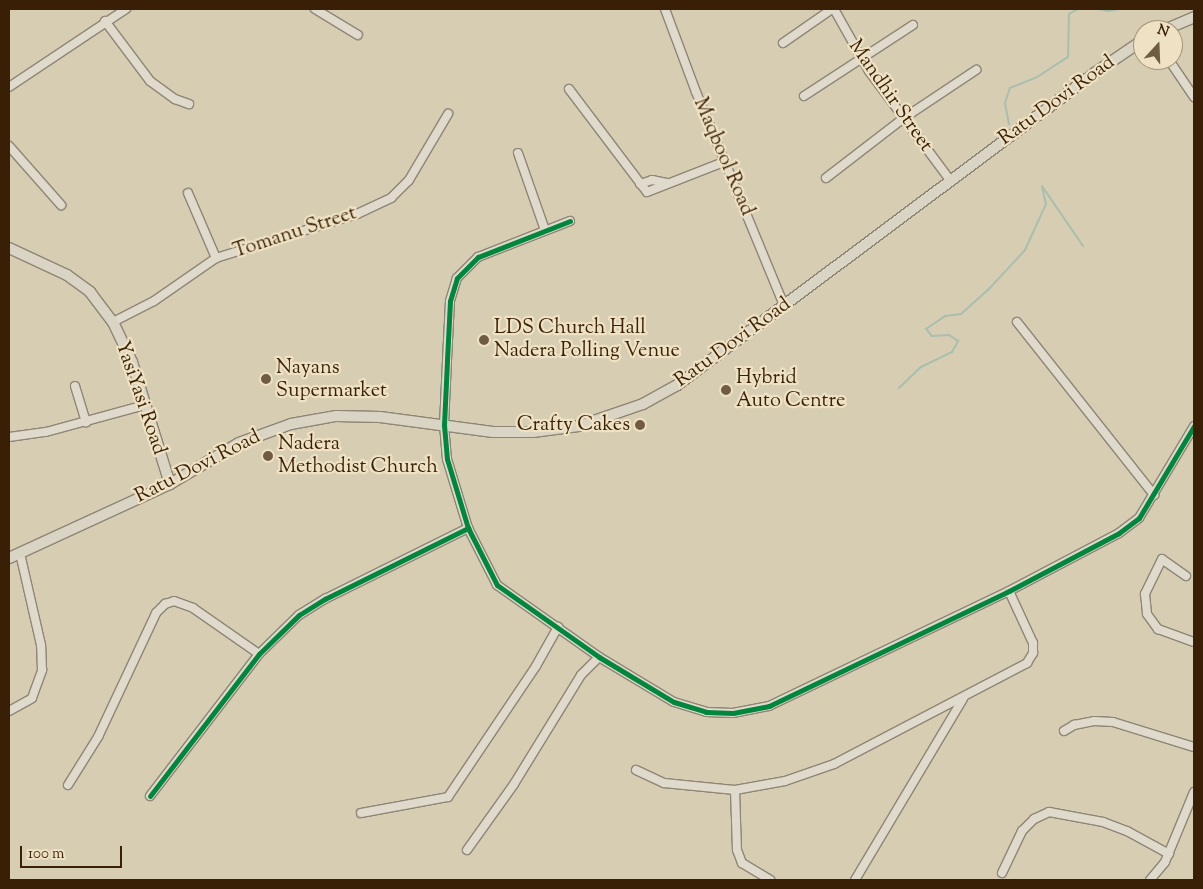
<!DOCTYPE html>
<style>
body{margin:0}
#map{position:relative;width:1203px;height:889px;overflow:hidden;background:#d7cdb3;font-family:"Sorts Mill Goudy",serif}
div>[style]{position:absolute}
[style*='--x']{left:calc(var(--x)*1px);top:calc(var(--y)*1px);width:calc(var(--w)*1px);rotate:calc(var(--a)*1deg)}
.stream>*{height:2px;margin:-1px;padding:0 1px;transform-origin:1px;border-radius:1px;background:#aabead}
.roads{filter:drop-shadow(1px 0 #8e8574) drop-shadow(-1px 0 #8e8574) drop-shadow(0 1px #8e8574) drop-shadow(0 -1px #8e8574)}
.minor>*{height:8px;margin:-4px;padding:0 4px;transform-origin:4px;border-radius:4px;background:#e0dacd}
.major>*{height:10px;margin:-5px;padding:0 5px;transform-origin:5px;border-radius:5px;background:#dad4c5}
.cycleway>*{height:5px;margin:-2.5px;padding:0 2.5px;transform-origin:2.5px;border-radius:2.5px;background:#00873e}
.dots>*{width:14px;height:14px;translate:-50% -50%;box-sizing:border-box;border:2px solid #efe2c4;border-radius:50%}
span{translate:-50% -50%;white-space:nowrap;text-align:center;line-height:1.15;-webkit-text-stroke:4.5px #efe2c4;paint-order:stroke}
.street-label{font-size:20px;color:#391f06}
.poi-label{font-size:20px;color:#391f06}
.left{translate:0 -50%;text-align:left}
.right{translate:-100% -50%;text-align:right}
.frame{position:absolute;inset:0;border:10px solid #391f06;pointer-events:none}
.north{position:absolute;left:1133px;top:20px;width:50px;height:50px;box-sizing:border-box;background:#efe2c4;border:1px solid #a69478;border-radius:50%;rotate:20deg;font-size:14px;font-weight:700;line-height:20px;text-align:center;color:#391f06}
.north::after{content:'';display:block;margin:auto;width:18px;height:22px;background:#705c43;clip-path:polygon(50% 0,100% 100%,50% 72%,0 100%)}
.scale{position:absolute;left:20px;top:846px;width:102px;height:22px;box-sizing:border-box;border:2px solid #391f06;border-top:0;padding-left:6px;font-size:15px;line-height:18px;white-space:nowrap;color:#391f06;-webkit-text-stroke:4px #efe2c4;paint-order:stroke}
</style>
<div id="map">
<div class="stream">
<i style="--x:1099;--y:9;--w:9;--a:13"></i>
<i style="--x:1108;--y:11;--w:11;--a:-10"></i>
<i style="--x:1009;--y:124;--w:21;--a:-101"></i>
<i style="--x:1005;--y:103;--w:16;--a:-72"></i>
<i style="--x:1010;--y:88;--w:29;--a:-22"></i>
<i style="--x:1037;--y:77;--w:37;--a:-33"></i>
<i style="--x:1068;--y:57;--w:43;--a:-88.7"></i>
<i style="--x:1069;--y:14;--w:10;--a:-29"></i>
<i style="--x:899;--y:388;--w:30;--a:-44"></i>
<i style="--x:921;--y:367;--w:34;--a:-26"></i>
<i style="--x:952;--y:352;--w:13;--a:-61"></i>
<i style="--x:958;--y:341;--w:11;--a:-146"></i>
<i style="--x:949;--y:335;--w:17;--a:177"></i>
<i style="--x:932;--y:336;--w:9;--a:-131"></i>
<i style="--x:926;--y:329;--w:23;--a:-34"></i>
<i style="--x:945;--y:316;--w:16;--a:-7"></i>
<i style="--x:961;--y:314;--w:36;--a:-42"></i>
<i style="--x:988;--y:290;--w:54;--a:-47.2"></i>
<i style="--x:1025;--y:250;--w:51;--a:-65.5"></i>
<i style="--x:1046;--y:204;--w:18;--a:-103"></i>
<i style="--x:1042;--y:186;--w:73;--a:55.7"></i>
</div>
<div class="roads">
<div class="minor">
<i style="--x:315;--y:9;--w:50;--a:31.2"></i>
<i style="--x:665;--y:9;--w:89;--a:69.5"></i>
<i style="--x:696;--y:92;--w:230;--a:67.6"></i>
<i style="--x:834;--y:9;--w:71;--a:60.6"></i>
<i style="--x:869;--y:71;--w:136;--a:53.4"></i>
<i style="--x:105;--y:21;--w:75;--a:53.1"></i>
<i style="--x:150;--y:81;--w:31;--a:36"></i>
<i style="--x:175;--y:99;--w:15;--a:20"></i>
<i style="--x:783;--y:43;--w:60;--a:-34.8"></i>
<i style="--x:1169;--y:60;--w:45;--a:56"></i>
<i style="--x:9;--y:87;--w:141;--a:-33.7"></i>
<i style="--x:569;--y:89;--w:129;--a:52.9"></i>
<i style="--x:647;--y:192;--w:83;--a:-21.3"></i>
<i style="--x:804;--y:96;--w:130;--a:-33.1"></i>
<i style="--x:9;--y:146;--w:79;--a:48.6"></i>
<i style="--x:518;--y:153;--w:82;--a:70.7"></i>
<i style="--x:826;--y:178;--w:98;--a:-37.6"></i>
<i style="--x:904;--y:118;--w:87;--a:-33.7"></i>
<i style="--x:640;--y:184;--w:13;--a:-18"></i>
<i style="--x:652;--y:180;--w:15;--a:11"></i>
<i style="--x:188;--y:193;--w:71;--a:66.7"></i>
<i style="--x:570;--y:221;--w:99;--a:158.6"></i>
<i style="--x:478;--y:257;--w:30;--a:135"></i>
<i style="--x:457;--y:278;--w:24;--a:107"></i>
<i style="--x:450;--y:301;--w:60;--a:92.9"></i>
<i style="--x:447;--y:361;--w:64;--a:92.7"></i>
<i style="--x:444;--y:425;--w:34;--a:85"></i>
<i style="--x:447;--y:459;--w:72;--a:73.1"></i>
<i style="--x:468;--y:528;--w:64;--a:63"></i>
<i style="--x:497;--y:585;--w:125;--a:35.2"></i>
<i style="--x:599;--y:657;--w:87;--a:31"></i>
<i style="--x:674;--y:702;--w:34;--a:17"></i>
<i style="--x:706;--y:712;--w:27;--a:2"></i>
<i style="--x:733;--y:713;--w:37;--a:-11"></i>
<i style="--x:769;--y:706;--w:266;--a:-25.6"></i>
<i style="--x:1009;--y:591;--w:124;--a:-27.8"></i>
<i style="--x:1119;--y:533;--w:25;--a:-37"></i>
<i style="--x:1139;--y:518;--w:107;--a:-59.1"></i>
<i style="--x:113;--y:322;--w:46;--a:-27.1"></i>
<i style="--x:154;--y:301;--w:75;--a:-34.7"></i>
<i style="--x:216;--y:258;--w:148;--a:-17.3"></i>
<i style="--x:357;--y:214;--w:38;--a:-25"></i>
<i style="--x:391;--y:198;--w:25;--a:-45"></i>
<i style="--x:409;--y:180;--w:77;--a:-59.4"></i>
<i style="--x:1017;--y:322;--w:221;--a:51.6"></i>
<i style="--x:75;--y:386;--w:38;--a:73"></i>
<i style="--x:9;--y:437;--w:37;--a:-8"></i>
<i style="--x:46;--y:432;--w:103;--a:-15.3"></i>
<i style="--x:1186;--y:576;--w:29;--a:-145"></i>
<i style="--x:1162;--y:559;--w:39;--a:116"></i>
<i style="--x:1145;--y:594;--w:20;--a:84"></i>
<i style="--x:1147;--y:614;--w:19;--a:54"></i>
<i style="--x:1158;--y:629;--w:38;--a:20"></i>
<i style="--x:9;--y:711;--w:26;--a:-29"></i>
<i style="--x:32;--y:698;--w:30;--a:-70"></i>
<i style="--x:42;--y:670;--w:25;--a:-92"></i>
<i style="--x:41;--y:645;--w:94;--a:-102.9"></i>
<i style="--x:1064;--y:731;--w:12;--a:-31"></i>
<i style="--x:1074;--y:725;--w:20;--a:-11"></i>
<i style="--x:1094;--y:721;--w:19;--a:3"></i>
<i style="--x:1113;--y:722;--w:85;--a:17.2"></i>
<i style="--x:636;--y:770;--w:31;--a:25"></i>
<i style="--x:664;--y:783;--w:71;--a:5.6"></i>
<i style="--x:735;--y:790;--w:51;--a:-10.2"></i>
<i style="--x:785;--y:781;--w:52;--a:-19.1"></i>
<i style="--x:834;--y:764;--w:218;--a:-27.6"></i>
<i style="--x:1027;--y:663;--w:12;--a:-59"></i>
<i style="--x:1033;--y:653;--w:10;--a:-90"></i>
<i style="--x:1033;--y:643;--w:57;--a:-114.8"></i>
<i style="--x:68;--y:785;--w:57;--a:-58"></i>
<i style="--x:98;--y:737;--w:137;--a:-64.9"></i>
<i style="--x:156;--y:613;--w:13;--a:-45"></i>
<i style="--x:165;--y:604;--w:9;--a:-18"></i>
<i style="--x:174;--y:601;--w:20;--a:20"></i>
<i style="--x:193;--y:608;--w:80;--a:34.9"></i>
<i style="--x:735;--y:790;--w:60;--a:88.1"></i>
<i style="--x:737;--y:850;--w:14;--a:69"></i>
<i style="--x:742;--y:863;--w:33;--a:31"></i>
<i style="--x:150;--y:796;--w:179;--a:-52.5"></i>
<i style="--x:259;--y:654;--w:56;--a:-44.3"></i>
<i style="--x:299;--y:615;--w:31;--a:-32"></i>
<i style="--x:325;--y:599;--w:160;--a:-26.4"></i>
<i style="--x:361;--y:813;--w:88;--a:-10.4"></i>
<i style="--x:448;--y:797;--w:158;--a:-56.1"></i>
<i style="--x:536;--y:666;--w:45;--a:-60.6"></i>
<i style="--x:467;--y:850;--w:81;--a:-54.5"></i>
<i style="--x:514;--y:784;--w:128;--a:-58.4"></i>
<i style="--x:581;--y:675;--w:25;--a:-45"></i>
<i style="--x:1002;--y:873;--w:47;--a:-64.5"></i>
<i style="--x:1022;--y:831;--w:17;--a:-45"></i>
<i style="--x:1034;--y:819;--w:17;--a:-25"></i>
<i style="--x:1049;--y:812;--w:55;--a:10.5"></i>
<i style="--x:1103;--y:822;--w:26;--a:21"></i>
<i style="--x:1127;--y:831;--w:48;--a:28.7"></i>
<i style="--x:855;--y:880;--w:211;--a:-59.2"></i>
<i style="--x:1150;--y:880;--w:23;--a:-50"></i>
<i style="--x:1165;--y:862;--w:76;--a:-67.5"></i>
</div>
<div class="major">
<i style="--x:1164;--y:30;--w:33;--a:-23"></i>
<i style="--x:9;--y:248;--w:64;--a:25"></i>
<i style="--x:67;--y:275;--w:29;--a:36"></i>
<i style="--x:90;--y:292;--w:38;--a:53"></i>
<i style="--x:113;--y:322;--w:44;--a:64.6"></i>
<i style="--x:132;--y:362;--w:128;--a:72.7"></i>
<i style="--x:9;--y:558;--w:177;--a:-24.7"></i>
<i style="--x:170;--y:484;--w:80;--a:-30.7"></i>
<i style="--x:239;--y:443;--w:55;--a:-20.1"></i>
<i style="--x:291;--y:424;--w:46;--a:-10.1"></i>
<i style="--x:336;--y:416;--w:44;--a:1.3"></i>
<i style="--x:380;--y:417;--w:114;--a:7.6"></i>
<i style="--x:493;--y:432;--w:40;--a:0"></i>
<i style="--x:533;--y:432;--w:46;--a:-7.4"></i>
<i style="--x:579;--y:426;--w:68;--a:-19"></i>
<i style="--x:643;--y:404;--w:38;--a:-29"></i>
<i style="--x:676;--y:386;--w:524;--a:-36.78"></i>
<i style="--x:1096;--y:72;--w:57;--a:-34.2"></i>
</div>
</div>
<div class="cycleway">
<i style="--x:570;--y:221;--w:99;--a:158.6"></i>
<i style="--x:478;--y:257;--w:30;--a:135"></i>
<i style="--x:457;--y:278;--w:24;--a:107"></i>
<i style="--x:450;--y:301;--w:60;--a:92.9"></i>
<i style="--x:447;--y:361;--w:64;--a:92.7"></i>
<i style="--x:444;--y:425;--w:34;--a:85"></i>
<i style="--x:447;--y:459;--w:72;--a:73.1"></i>
<i style="--x:468;--y:528;--w:64;--a:63"></i>
<i style="--x:497;--y:585;--w:125;--a:35.2"></i>
<i style="--x:599;--y:657;--w:87;--a:31"></i>
<i style="--x:674;--y:702;--w:34;--a:17"></i>
<i style="--x:706;--y:712;--w:27;--a:2"></i>
<i style="--x:733;--y:713;--w:37;--a:-11"></i>
<i style="--x:769;--y:706;--w:266;--a:-25.6"></i>
<i style="--x:1009;--y:591;--w:124;--a:-27.8"></i>
<i style="--x:1119;--y:533;--w:25;--a:-37"></i>
<i style="--x:1139;--y:518;--w:107;--a:-59.1"></i>
<i style="--x:150;--y:796;--w:179;--a:-52.5"></i>
<i style="--x:259;--y:654;--w:56;--a:-44.3"></i>
<i style="--x:299;--y:615;--w:31;--a:-32"></i>
<i style="--x:325;--y:599;--w:160;--a:-26.4"></i>
</div>
<div class="dots">
<i style="left:484px;top:340px;background:#705c43"></i>
<i style="left:266px;top:379px;background:#705c43"></i>
<i style="left:726px;top:390px;background:#705c43"></i>
<i style="left:640px;top:425px;background:#705c43"></i>
<i style="left:268px;top:456px;background:#705c43"></i>
</div>
<div class="street-label">
<span style="left:890px;top:96px;rotate:55deg">Mandhir Street</span>
<span style="left:1057px;top:101px;rotate:-36deg">Ratu Dovi Road</span>
<span style="left:723px;top:157px;rotate:67deg">Maqbool Road</span>
<span style="left:295px;top:233px;rotate:-18deg">Tomanu Street</span>
<span style="left:733px;top:343px;rotate:-36deg">Ratu Dovi Road</span>
<span style="left:140px;top:398px;rotate:71deg">YasiYasi Road</span>
<span style="left:198px;top:467px;rotate:-27deg">Ratu Dovi Road</span>
</div>
<div class="poi-label">
<span class="left" style="left:494px;top:340px">LDS Church Hall<br>Nadera Polling Venue</span>
<span class="left" style="left:276px;top:380px">Nayans<br>Supermarket</span>
<span class="left" style="left:736px;top:390px">Hybrid<br>Auto Centre</span>
<span class="right" style="left:630px;top:425px">Crafty Cakes</span>
<span class="left" style="left:278px;top:456px">Nadera<br>Methodist Church</span>
</div>
<div class="frame"></div>
<div class="north">N</div>
<div class="scale">100 m</div>
</div>
